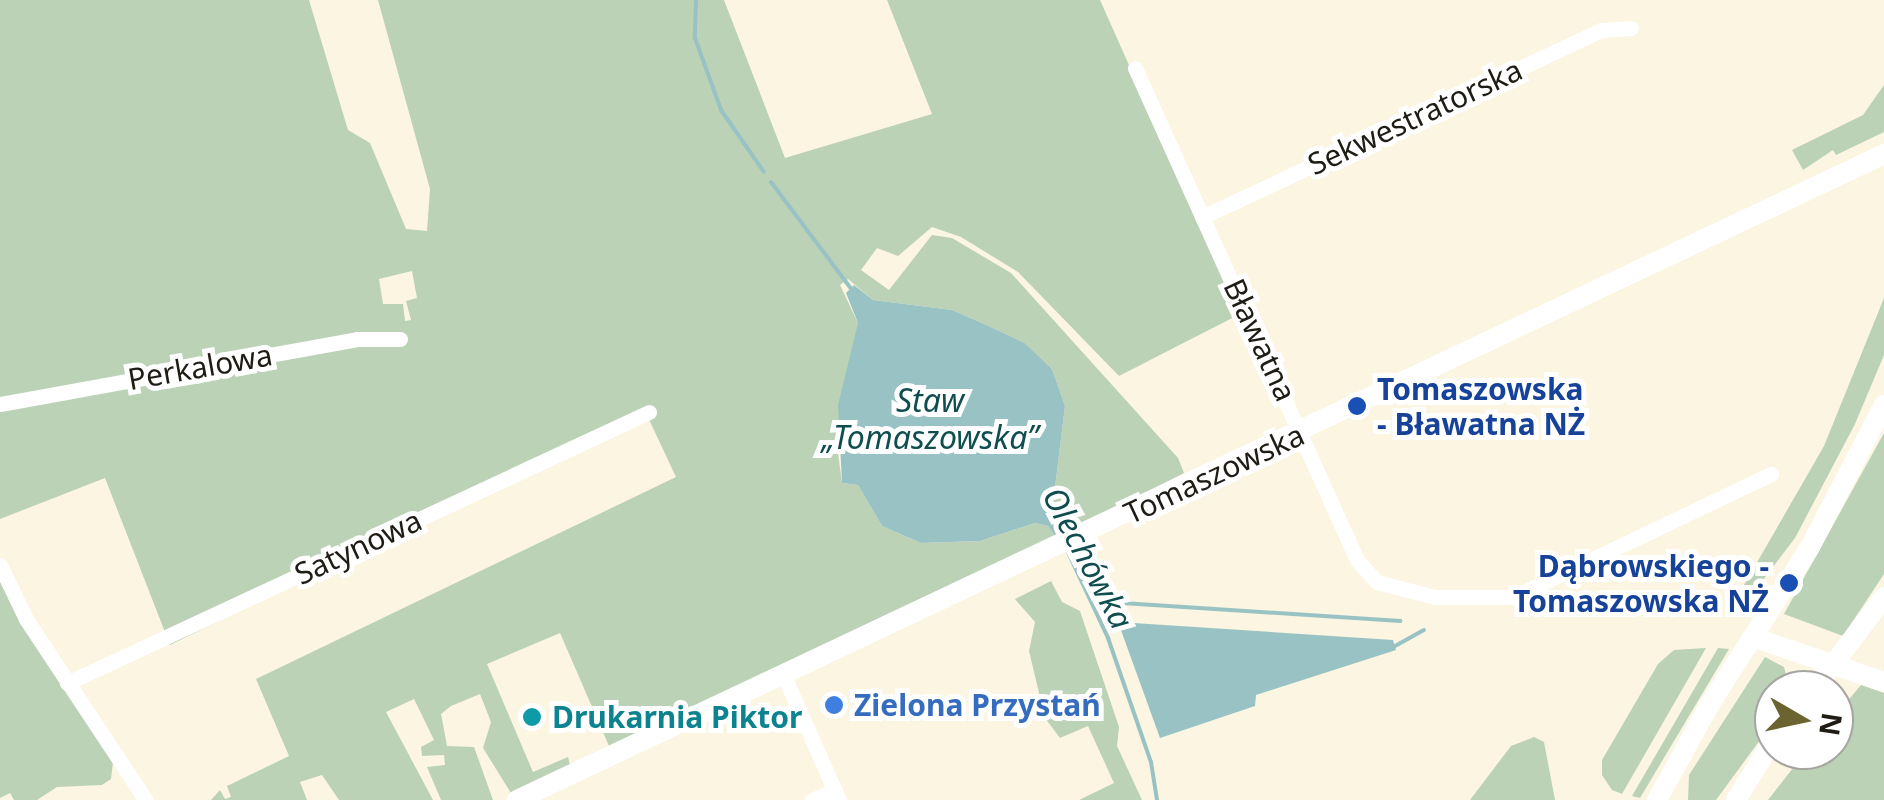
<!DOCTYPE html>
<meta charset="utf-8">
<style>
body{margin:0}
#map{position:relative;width:1884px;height:800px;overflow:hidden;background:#fbf5e2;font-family:"Noto Sans",sans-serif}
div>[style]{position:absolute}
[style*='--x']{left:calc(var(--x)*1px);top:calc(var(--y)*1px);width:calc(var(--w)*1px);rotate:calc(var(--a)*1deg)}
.green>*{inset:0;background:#bbd2b7}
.water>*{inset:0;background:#99c2c4}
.stream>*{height:4px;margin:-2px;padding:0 2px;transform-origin:2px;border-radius:2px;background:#99c2c4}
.street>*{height:15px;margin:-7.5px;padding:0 7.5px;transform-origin:7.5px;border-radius:7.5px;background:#fff}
.secondary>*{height:20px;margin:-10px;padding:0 10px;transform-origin:10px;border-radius:10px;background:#fff}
.dots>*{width:28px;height:28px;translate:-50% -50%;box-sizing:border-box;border:5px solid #fff;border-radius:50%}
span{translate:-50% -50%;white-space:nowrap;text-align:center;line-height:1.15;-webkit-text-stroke:10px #fff;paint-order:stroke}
.street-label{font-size:30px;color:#1e1c15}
.transit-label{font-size:30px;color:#164399;font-weight:700}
.left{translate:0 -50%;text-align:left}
.right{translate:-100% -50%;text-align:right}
.shop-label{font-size:30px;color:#366cbe;font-weight:700}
.culture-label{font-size:30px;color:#0d838f;font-weight:700}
.water-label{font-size:32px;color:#0f4d4f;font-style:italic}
.north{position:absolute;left:1754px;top:670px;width:100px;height:100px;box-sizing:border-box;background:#fff;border:2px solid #a5a4a1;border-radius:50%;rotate:99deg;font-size:28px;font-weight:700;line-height:40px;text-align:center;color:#1e1c15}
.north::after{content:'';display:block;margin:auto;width:35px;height:45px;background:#6c6430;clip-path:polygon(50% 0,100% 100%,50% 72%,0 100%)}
</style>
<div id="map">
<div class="green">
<i style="clip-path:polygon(evenodd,0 0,309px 0,348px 130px,370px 143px,406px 229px,427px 231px,430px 189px,378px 0,724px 0,785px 158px,932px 114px,887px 0,1100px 0,1240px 314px,1119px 376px,1018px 272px,961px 237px,932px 227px,898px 256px,877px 248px,861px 270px,889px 290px,932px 235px,952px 238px,1011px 273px,1178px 458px,1184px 473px,1069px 532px,1053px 504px,1065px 406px,1052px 369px,1025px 343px,982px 323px,952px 310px,873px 300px,848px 279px,840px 285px,858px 323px,837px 445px,842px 483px,858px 485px,882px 526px,921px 543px,980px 541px,1035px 523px,1048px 526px,1057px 539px,609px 746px,560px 633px,487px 664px,533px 772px,568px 757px,570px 765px,511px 793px,483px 748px,491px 722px,480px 694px,451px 706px,441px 714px,447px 746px,474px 747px,493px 800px,441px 800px,427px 767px,445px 765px,444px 755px,422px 756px,421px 747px,434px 740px,414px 699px,386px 712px,433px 800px,339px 800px,322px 775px,300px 782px,307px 800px,211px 800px,220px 790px,225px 799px,231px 797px,227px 786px,289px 756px,256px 679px,676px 477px,645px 411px,170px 645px,105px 478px,0 519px,0 0,412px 271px,417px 298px,406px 301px,411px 320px,405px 321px,403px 304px,383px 304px,379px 279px,412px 271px)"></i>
<i style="clip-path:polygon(1884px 85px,1884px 132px,1836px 155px,1833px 150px,1803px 170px,1792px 150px,1863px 115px)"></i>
<i style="clip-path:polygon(1884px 298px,1884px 355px,1855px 424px,1795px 538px,1747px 601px,1744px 585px,1824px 446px)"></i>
<i style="clip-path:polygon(1884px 433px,1884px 574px,1843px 636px,1784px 614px)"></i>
<i style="clip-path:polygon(0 576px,113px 762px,111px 779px,102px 785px,57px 787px,37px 800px,14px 800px,10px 793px,0 798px)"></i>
<i style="clip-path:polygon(1051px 581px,1062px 602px,1080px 611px,1119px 727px,1117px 746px,1142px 800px,1079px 800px,1114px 783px,1088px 726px,1060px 738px,1045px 718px,1029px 651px,1035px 622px,1015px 599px)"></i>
<i style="clip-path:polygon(1706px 648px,1622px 794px,1612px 790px,1602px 775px,1602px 760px,1658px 664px,1674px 650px)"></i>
<i style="clip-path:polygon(1718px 648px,1729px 649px,1640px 798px,1632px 796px)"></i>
<i style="clip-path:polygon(1765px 657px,1784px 667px,1790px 690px,1774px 690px,1774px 721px,1716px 800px,1688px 800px,1689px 775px)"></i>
<i style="clip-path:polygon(1861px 685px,1884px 693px,1884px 800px,1768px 800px,1807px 750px,1834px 750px,1834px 717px)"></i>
<i style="clip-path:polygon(1534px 737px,1544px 742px,1555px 800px,1470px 800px,1511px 746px)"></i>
</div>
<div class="water">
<i style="clip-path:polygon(854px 285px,873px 300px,952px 310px,982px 323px,1025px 343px,1052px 369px,1065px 406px,1053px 504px,1064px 536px,1057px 539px,1048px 526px,1035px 523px,980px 541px,921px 543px,882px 526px,858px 485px,842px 483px,838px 405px,858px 323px,846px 293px)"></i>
<i style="clip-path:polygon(1118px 622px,1393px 640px,1396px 650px,1256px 695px,1255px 706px,1160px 738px)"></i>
</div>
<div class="stream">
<i style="--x:696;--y:0;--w:38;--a:92"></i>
<i style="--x:695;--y:38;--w:77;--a:70.1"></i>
<i style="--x:721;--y:110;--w:75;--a:55.3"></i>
<i style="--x:771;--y:182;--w:140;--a:53.1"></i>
<i style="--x:1065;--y:546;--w:102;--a:64.9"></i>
<i style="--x:1108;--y:638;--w:131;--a:70.9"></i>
<i style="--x:1151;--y:762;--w:38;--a:81"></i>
<i style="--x:1089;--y:591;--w:21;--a:31"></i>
<i style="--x:1107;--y:602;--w:294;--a:3.7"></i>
<i style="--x:1395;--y:646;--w:33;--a:-29"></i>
</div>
<div class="street">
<i style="--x:1135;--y:68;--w:540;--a:65.71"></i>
<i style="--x:1357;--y:560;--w:30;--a:48"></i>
<i style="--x:1377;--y:582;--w:60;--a:14.5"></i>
<i style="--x:1435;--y:597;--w:78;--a:0"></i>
<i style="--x:1513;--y:597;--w:286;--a:-25.5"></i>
<i style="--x:1202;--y:217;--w:441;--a:-25.1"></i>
<i style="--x:1601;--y:30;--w:30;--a:-4"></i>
<i style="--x:0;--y:404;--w:363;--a:-10.3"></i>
<i style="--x:357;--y:339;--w:43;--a:0"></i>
<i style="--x:0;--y:565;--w:60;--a:64.3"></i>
<i style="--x:26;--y:619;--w:217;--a:56.5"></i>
<i style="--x:784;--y:676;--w:136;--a:66.1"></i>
<i style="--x:67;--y:683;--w:642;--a:-24.97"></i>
<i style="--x:812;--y:800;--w:25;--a:-23"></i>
</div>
<div class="secondary">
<i style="--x:1755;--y:638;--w:136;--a:18.8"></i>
<i style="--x:1814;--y:690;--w:116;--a:-53"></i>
<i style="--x:517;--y:800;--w:1512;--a:-25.29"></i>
<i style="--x:1657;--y:800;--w:110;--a:-61.1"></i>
<i style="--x:1710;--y:704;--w:186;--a:-57.5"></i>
<i style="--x:1810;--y:547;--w:160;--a:-62.5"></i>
<i style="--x:1736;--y:800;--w:72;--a:-58.1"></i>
</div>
<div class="dots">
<i style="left:1357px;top:406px;background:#1a4fb4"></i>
<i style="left:1789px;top:583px;background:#1a4fb4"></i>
<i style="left:834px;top:705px;background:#3f7fe0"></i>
<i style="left:532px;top:717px;background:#0f9aa8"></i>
</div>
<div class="street-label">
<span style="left:1415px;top:117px;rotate:-25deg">Sekwestratorska</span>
<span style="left:1260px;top:340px;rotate:65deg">Bławatna</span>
<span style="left:200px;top:367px;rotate:-10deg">Perkalowa</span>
<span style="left:1214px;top:474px;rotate:-25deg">Tomaszowska</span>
<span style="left:358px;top:547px;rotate:-25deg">Satynowa</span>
</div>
<div class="transit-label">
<span class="left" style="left:1377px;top:406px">Tomaszowska<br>- Bławatna NŻ</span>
<span class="right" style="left:1769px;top:583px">Dąbrowskiego -<br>Tomaszowska NŻ</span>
</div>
<div class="shop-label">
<span class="left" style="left:854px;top:705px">Zielona Przystań</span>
</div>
<div class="culture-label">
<span class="left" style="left:552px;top:717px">Drukarnia Piktor</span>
</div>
<div class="water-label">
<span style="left:930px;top:419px">Staw<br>„Tomaszowska”</span>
<span style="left:1088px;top:558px;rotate:62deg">Olechówka</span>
</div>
<div class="north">N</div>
</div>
